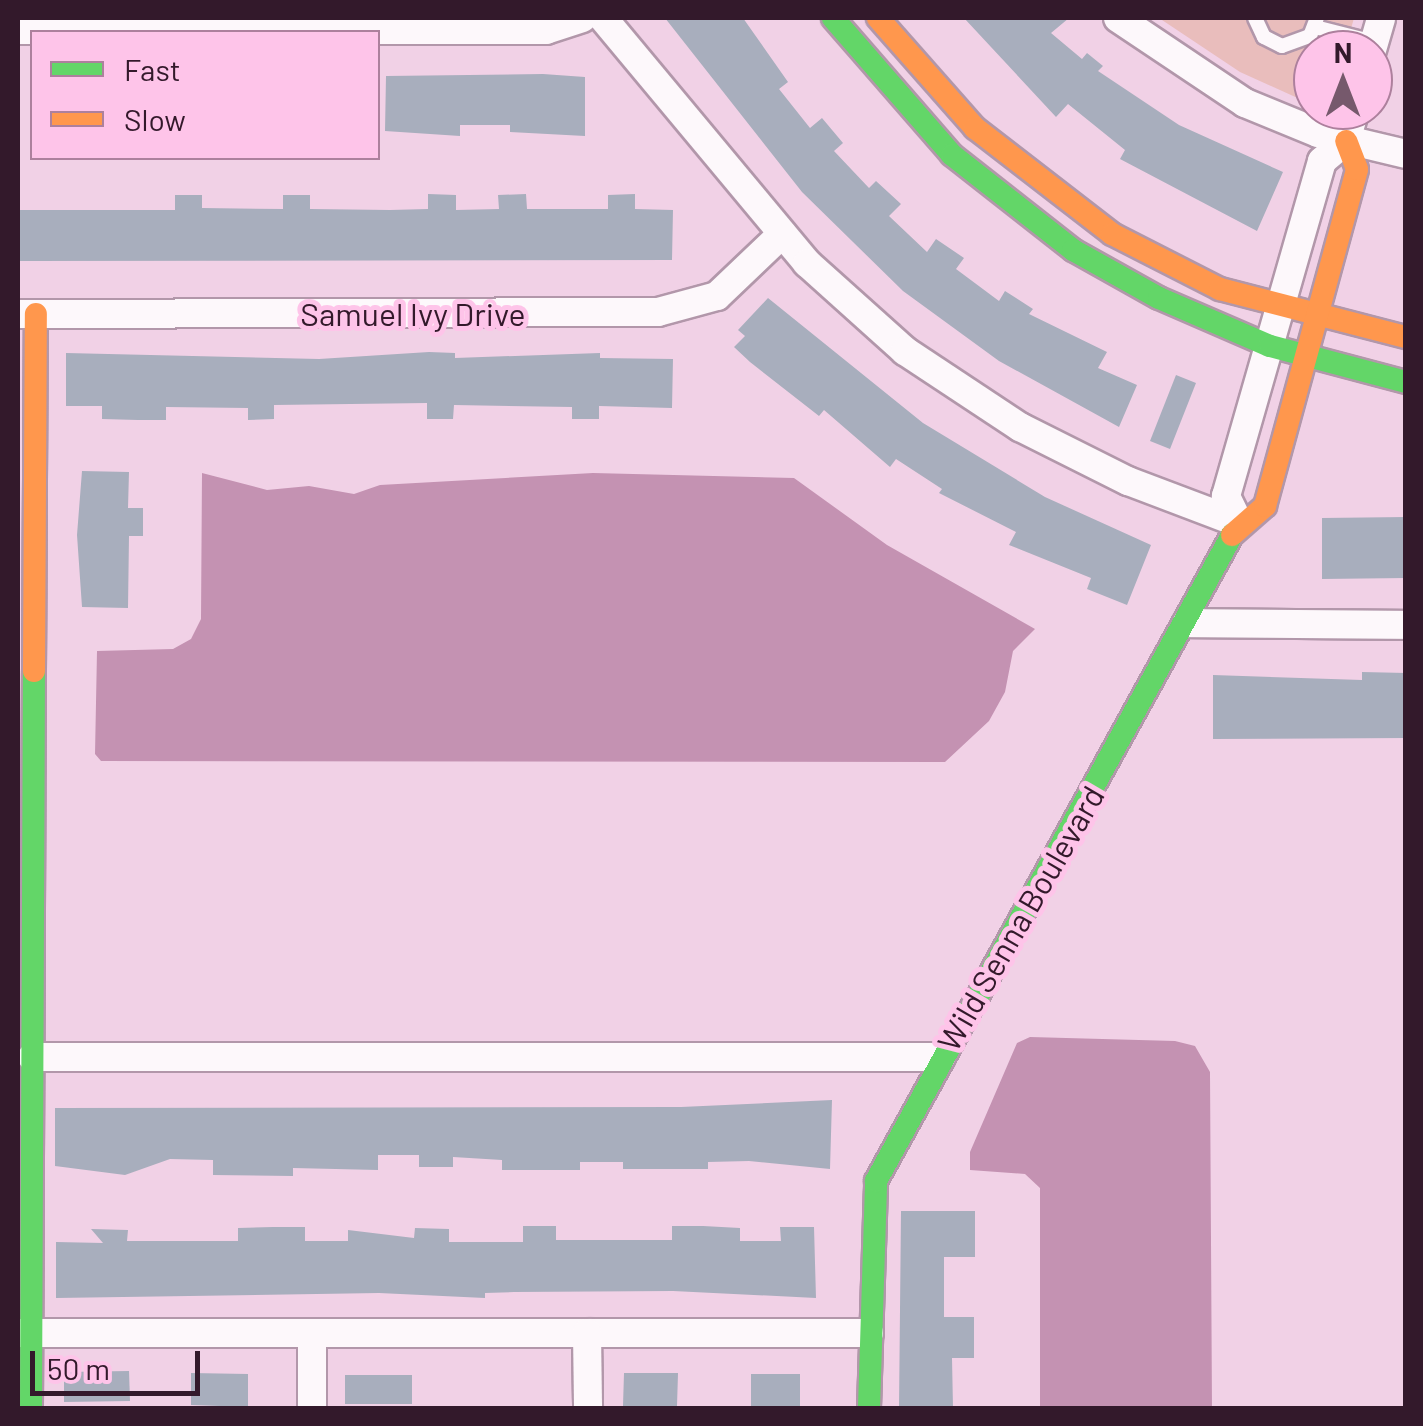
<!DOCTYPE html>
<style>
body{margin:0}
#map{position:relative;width:1423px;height:1426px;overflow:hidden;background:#f1d1e6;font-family:Barlow,sans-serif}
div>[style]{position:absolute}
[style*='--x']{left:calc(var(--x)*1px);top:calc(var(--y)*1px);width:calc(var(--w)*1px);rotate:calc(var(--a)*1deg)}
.green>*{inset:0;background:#e9bdbc}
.water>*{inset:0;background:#c492b2}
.building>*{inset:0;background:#a8aebd}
.roads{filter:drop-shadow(2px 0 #b297aa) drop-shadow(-2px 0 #b297aa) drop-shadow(0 2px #b297aa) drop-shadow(0 -2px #b297aa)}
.lane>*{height:14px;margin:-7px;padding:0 7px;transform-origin:7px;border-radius:7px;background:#fdf8fb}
.street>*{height:28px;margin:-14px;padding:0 14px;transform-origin:14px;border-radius:14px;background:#fdf8fb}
.fast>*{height:22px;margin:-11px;padding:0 11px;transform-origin:11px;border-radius:11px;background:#63d668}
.slow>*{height:22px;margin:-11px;padding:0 11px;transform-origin:11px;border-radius:11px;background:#ff974d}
span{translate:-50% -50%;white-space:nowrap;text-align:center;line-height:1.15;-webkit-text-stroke:10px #fec4e9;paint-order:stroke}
.street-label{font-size:32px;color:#33192b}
.frame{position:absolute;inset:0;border:20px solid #33192b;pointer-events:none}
.legend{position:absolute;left:30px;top:30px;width:350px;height:130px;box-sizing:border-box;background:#fec4e9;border:2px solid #ad809d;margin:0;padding:12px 18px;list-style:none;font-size:30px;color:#33192b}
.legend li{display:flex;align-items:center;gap:20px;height:50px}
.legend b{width:50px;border:2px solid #ad809d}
.north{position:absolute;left:1293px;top:30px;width:100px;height:100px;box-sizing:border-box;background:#fec4e9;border:2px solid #ad809d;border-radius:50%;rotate:0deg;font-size:28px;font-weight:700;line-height:40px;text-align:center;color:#33192b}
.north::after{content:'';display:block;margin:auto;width:35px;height:45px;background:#76596c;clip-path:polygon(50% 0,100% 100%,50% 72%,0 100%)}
.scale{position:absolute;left:30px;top:1351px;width:170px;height:45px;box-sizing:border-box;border:5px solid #33192b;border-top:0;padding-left:12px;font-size:30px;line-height:35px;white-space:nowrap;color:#33192b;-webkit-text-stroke:8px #fec4e9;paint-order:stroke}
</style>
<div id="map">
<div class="green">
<i style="clip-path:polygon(1159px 18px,1354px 18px,1345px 50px,1313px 50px,1313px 105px,1240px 72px)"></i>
</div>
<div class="water">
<i style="clip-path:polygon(202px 473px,267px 490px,309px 486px,354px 494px,380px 485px,593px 473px,794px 478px,887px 545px,1035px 629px,1013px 651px,1005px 692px,989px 721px,945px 762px,101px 761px,95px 754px,97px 651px,173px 649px,191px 639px,201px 619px)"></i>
<i style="clip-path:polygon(1030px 1037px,1175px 1041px,1195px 1046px,1210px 1072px,1212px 1408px,1040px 1408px,1040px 1188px,1025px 1174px,970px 1170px,970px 1152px,1017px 1043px)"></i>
</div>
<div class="building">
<i style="clip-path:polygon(665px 18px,743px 18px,788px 82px,779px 89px,810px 128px,822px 118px,843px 143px,834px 151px,869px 188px,876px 181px,901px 204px,889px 216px,927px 252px,936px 239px,964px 258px,956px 269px,999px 301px,1005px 291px,1033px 309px,1029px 314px,1107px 352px,1098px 368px,1137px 385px,1119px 427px,999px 361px,903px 291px,802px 192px)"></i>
<i style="clip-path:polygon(964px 18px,1069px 18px,1051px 33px,1082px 59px,1087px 53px,1103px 66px,1098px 71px,1179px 125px,1283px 172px,1257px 231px,1120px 159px,1125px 150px,1068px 104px,1056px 117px)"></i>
<i style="clip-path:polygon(543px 74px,585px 77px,585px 136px,510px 132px,510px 125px,460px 125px,460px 136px,385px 131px,386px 76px)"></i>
<i style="clip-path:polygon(428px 194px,456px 195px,456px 210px,499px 209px,498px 195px,526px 194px,527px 209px,608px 209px,608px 195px,635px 194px,635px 209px,673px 210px,672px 260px,18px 261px,18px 210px,175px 210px,175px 195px,202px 195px,202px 208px,283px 209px,283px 195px,310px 195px,310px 209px,390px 210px,428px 209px)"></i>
<i style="clip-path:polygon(768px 298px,923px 423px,1045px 497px,1151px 545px,1127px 605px,1087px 589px,1091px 578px,1009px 545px,1016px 532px,939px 493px,942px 489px,896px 459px,890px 467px,824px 410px,819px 416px,750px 362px,734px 347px,745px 336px,738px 330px)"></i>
<i style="clip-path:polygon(429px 352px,455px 353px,455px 358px,600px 353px,600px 358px,673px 359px,672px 408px,599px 406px,599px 419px,572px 419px,572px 407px,454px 405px,453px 419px,427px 419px,427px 403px,274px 405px,274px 419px,248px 420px,248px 408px,166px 407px,166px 420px,138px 420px,102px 419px,102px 406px,66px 406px,66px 353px,319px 359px)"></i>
<i style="clip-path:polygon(1176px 375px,1196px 383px,1170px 449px,1150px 441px)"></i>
<i style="clip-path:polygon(82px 471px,129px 472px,128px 508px,143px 508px,143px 536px,129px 536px,128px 608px,82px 607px,77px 535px)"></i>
<i style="clip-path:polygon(1406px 517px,1406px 578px,1322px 579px,1322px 518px)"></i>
<i style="clip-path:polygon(1362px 672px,1406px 673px,1406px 738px,1213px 739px,1213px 675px,1362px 680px)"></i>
<i style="clip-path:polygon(832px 1100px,830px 1169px,749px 1161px,708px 1162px,708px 1169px,623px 1169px,623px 1162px,580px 1162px,580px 1170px,502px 1170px,502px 1160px,453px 1157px,453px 1167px,419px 1167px,419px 1155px,378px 1155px,378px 1170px,293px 1168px,293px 1176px,213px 1175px,213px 1160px,170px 1159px,125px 1175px,55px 1166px,55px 1108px,681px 1107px)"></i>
<i style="clip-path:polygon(901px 1211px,975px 1211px,975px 1257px,944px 1257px,944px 1317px,974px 1317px,974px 1358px,952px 1358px,953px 1408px,899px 1408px)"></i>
<i style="clip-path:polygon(523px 1226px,556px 1226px,556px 1240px,672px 1240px,672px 1226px,703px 1226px,740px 1228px,740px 1241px,781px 1241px,780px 1227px,814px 1227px,816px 1298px,673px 1291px,514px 1292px,485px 1293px,485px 1298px,379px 1293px,56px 1298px,56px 1242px,103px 1243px,91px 1229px,128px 1230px,127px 1241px,238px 1241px,238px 1228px,273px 1227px,305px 1227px,305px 1241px,348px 1241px,348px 1230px,414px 1238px,415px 1228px,449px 1229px,449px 1242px,523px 1242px)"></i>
<i style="clip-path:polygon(129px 1371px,130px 1401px,64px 1402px,64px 1372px)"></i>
<i style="clip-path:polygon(191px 1373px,248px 1374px,248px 1407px,191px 1405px)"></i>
<i style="clip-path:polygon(624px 1373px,678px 1373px,677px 1406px,623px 1406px)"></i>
<i style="clip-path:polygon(751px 1374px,800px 1374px,800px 1407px,751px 1407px)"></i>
<i style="clip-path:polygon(345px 1375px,412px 1375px,412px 1404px,345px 1404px)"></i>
</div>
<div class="roads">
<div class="lane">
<i style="--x:1255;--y:18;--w:21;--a:65"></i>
<i style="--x:1264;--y:37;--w:20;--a:27"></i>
<i style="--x:1282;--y:46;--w:30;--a:-20"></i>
<i style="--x:1310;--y:36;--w:19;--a:-69"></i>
<i style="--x:1315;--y:27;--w:61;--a:14.3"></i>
</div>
<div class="street">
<i style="--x:603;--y:18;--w:319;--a:50.2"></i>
<i style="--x:807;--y:263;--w:132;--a:41.9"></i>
<i style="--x:905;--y:351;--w:138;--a:33.5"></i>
<i style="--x:1020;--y:427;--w:121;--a:26.6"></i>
<i style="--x:1128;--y:481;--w:119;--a:20.7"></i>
<i style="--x:1118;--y:18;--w:153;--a:33.8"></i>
<i style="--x:1245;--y:103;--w:79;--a:22.3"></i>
<i style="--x:1318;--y:133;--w:90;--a:13.4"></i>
<i style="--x:18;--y:30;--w:528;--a:0"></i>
<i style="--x:546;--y:30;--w:38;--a:-18"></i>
<i style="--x:1372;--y:50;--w:33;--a:-74"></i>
<i style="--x:19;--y:314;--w:639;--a:-0.18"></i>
<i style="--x:658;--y:312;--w:61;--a:-15.2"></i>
<i style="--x:717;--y:296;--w:90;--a:-43.6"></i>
<i style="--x:1239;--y:523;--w:30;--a:-116"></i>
<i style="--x:1226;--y:496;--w:348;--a:-74"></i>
<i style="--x:1322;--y:161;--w:31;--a:-40"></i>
<i style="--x:1346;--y:141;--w:32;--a:-74"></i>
<i style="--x:1187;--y:623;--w:219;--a:0.5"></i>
<i style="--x:32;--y:1057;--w:909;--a:0"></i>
<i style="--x:18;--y:1333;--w:851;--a:0"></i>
<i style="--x:587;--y:1333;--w:75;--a:89.2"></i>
<i style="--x:312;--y:1408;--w:75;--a:-90"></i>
</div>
<div class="fast">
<i style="--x:833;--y:18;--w:181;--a:49"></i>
<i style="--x:952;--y:155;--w:154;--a:38.1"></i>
<i style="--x:1073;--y:250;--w:98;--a:29.2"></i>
<i style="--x:1159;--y:298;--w:121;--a:23.4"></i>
<i style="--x:1270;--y:346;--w:141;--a:14.8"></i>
<i style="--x:31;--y:1408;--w:737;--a:-89.77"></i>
<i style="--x:869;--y:1408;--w:227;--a:-88.2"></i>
<i style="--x:876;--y:1181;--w:738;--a:-61.14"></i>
</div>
<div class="slow">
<i style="--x:878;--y:18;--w:147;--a:48.6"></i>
<i style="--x:975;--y:128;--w:173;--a:37.7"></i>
<i style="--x:1112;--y:234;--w:121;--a:27"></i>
<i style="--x:1220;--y:289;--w:192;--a:14.5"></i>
<i style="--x:1232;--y:535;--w:44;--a:-41.3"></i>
<i style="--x:1265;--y:506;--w:349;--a:-74.7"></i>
<i style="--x:1357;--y:169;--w:30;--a:-111"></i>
<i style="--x:34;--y:671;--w:357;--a:-89.7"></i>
</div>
</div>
<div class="street-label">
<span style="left:413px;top:313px">Samuel Ivy Drive</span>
<span style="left:1020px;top:918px;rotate:-60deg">Wild Senna Boulevard</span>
</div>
<div class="frame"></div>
<ul class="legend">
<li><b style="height:12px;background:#63d668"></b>Fast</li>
<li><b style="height:12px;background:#ff974d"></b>Slow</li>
</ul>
<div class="north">N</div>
<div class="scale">50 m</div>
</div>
